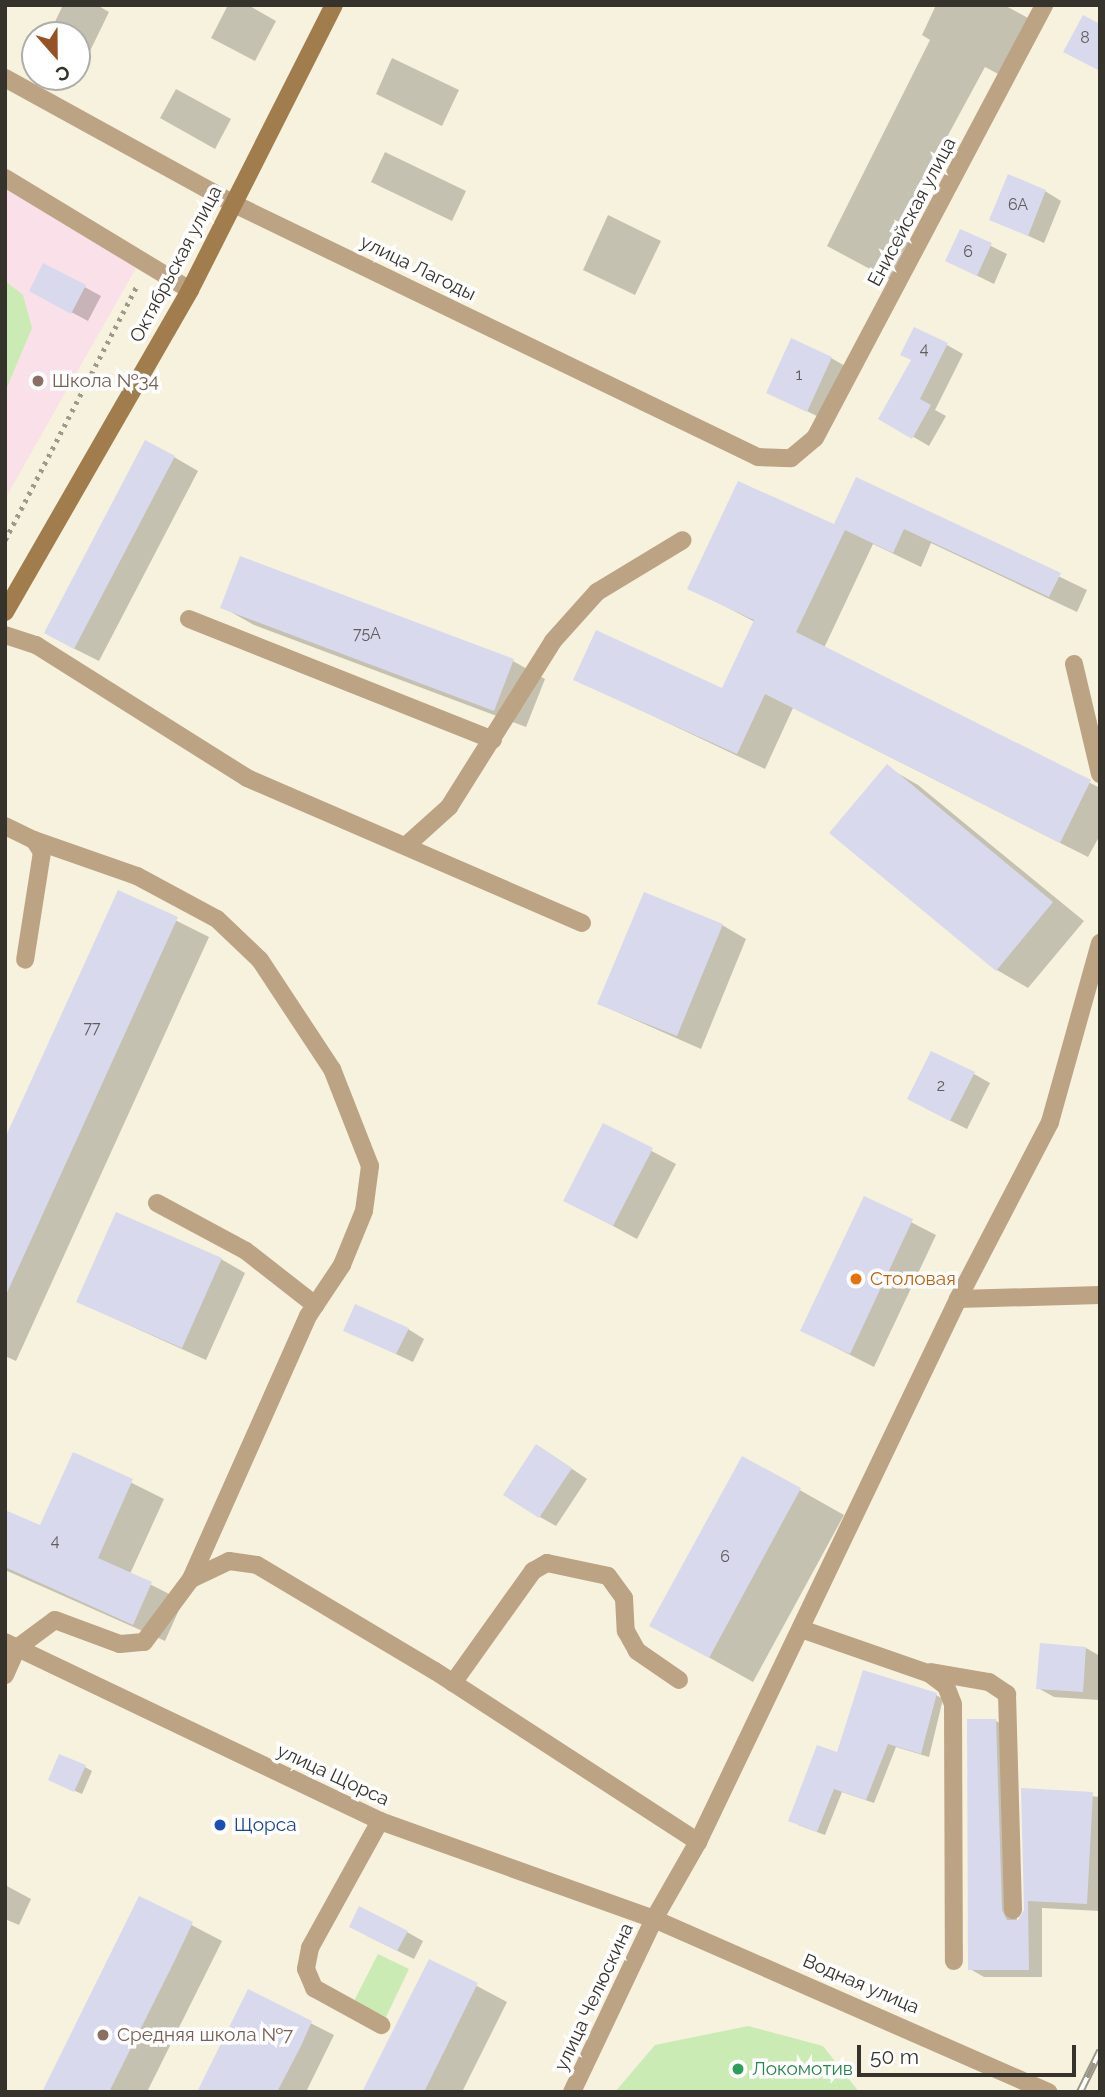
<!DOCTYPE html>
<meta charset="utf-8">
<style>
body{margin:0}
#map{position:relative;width:1105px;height:2097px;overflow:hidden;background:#f7f2de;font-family:Raleway,sans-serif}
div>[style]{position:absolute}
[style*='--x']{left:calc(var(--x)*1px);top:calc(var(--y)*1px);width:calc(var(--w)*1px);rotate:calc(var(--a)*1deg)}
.education>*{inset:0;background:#fae0e8}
.green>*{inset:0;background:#caebb3}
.shadow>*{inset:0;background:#0003}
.building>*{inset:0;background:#d9d9ed}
.path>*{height:4.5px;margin-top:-2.25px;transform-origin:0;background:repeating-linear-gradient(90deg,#9d9a8b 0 3.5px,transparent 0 8.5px)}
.service>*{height:18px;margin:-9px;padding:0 9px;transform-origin:9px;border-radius:9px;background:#bca384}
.minor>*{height:18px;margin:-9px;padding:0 9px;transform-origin:9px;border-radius:9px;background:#bca384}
.tertiary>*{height:18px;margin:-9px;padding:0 9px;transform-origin:9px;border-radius:9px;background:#bca384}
.secondary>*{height:18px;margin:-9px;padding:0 9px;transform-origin:9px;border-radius:9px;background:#a17d4d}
.rail>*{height:8px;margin-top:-4px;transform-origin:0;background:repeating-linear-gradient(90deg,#fff 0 16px,#9a9688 0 32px);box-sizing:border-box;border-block:2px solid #9a9688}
.dots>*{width:19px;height:19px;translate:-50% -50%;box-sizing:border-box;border:4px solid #fff;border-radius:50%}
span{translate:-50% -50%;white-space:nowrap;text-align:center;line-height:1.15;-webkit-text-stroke:7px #fff;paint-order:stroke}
.number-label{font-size:16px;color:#5e5c5c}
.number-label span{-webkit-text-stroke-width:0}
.street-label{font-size:19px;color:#35332b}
.education-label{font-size:19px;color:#785e54}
.left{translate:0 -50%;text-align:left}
.food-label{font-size:19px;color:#c56008}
.transit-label{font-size:19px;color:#164399}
.leisure-label{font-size:19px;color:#27864d}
.frame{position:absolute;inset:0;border:7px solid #35332b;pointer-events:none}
.north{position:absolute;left:21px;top:21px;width:70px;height:70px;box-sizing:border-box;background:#fff;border:2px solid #aeadaa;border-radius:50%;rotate:159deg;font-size:19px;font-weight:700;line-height:28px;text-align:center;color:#35332b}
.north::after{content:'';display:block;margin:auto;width:24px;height:32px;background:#955224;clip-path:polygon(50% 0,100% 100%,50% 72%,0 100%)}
.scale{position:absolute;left:857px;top:2045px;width:219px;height:32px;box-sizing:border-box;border:4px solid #35332b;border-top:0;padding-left:9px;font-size:21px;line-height:24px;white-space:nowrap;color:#35332b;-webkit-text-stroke:5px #fff;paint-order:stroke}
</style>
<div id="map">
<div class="education">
<i style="clip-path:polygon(5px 184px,136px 268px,5px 499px)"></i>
</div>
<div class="green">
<i style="clip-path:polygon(5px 281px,23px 295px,32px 328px,5px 392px)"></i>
<i style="clip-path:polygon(378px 1954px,409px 1969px,386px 2017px,354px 2001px)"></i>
<i style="clip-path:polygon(748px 2026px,823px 2046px,859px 2092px,615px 2092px,655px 2045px)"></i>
</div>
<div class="shadow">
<i style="clip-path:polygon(63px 5px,97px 5px,109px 12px,90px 51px,77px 45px,77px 35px,51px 30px)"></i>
<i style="clip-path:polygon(228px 5px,248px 5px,276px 21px,255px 61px,211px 38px)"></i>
<i style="clip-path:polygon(936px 5px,1004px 5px,1030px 19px,1002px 76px,985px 67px,927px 174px,932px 177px,900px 235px,917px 245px,896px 283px,827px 246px,930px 40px,922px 35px)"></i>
<i style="clip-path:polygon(392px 58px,459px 90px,442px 126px,376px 94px)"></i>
<i style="clip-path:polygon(176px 89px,231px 119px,215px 149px,160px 118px)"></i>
<i style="clip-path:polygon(385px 152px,466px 191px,452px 221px,371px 182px)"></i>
<i style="clip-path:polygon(1045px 191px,1061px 201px,1044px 243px,991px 219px)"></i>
<i style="clip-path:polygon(608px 215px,661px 241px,635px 295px,583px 270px)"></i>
<i style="clip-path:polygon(961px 231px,1007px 254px,994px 284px,947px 261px)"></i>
<i style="clip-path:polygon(44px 265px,101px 296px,88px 321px,47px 299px)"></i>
<i style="clip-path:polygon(947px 345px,963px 354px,935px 410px,946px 416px,929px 446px,881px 418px,913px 361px)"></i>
<i style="clip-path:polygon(831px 358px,847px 367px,823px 419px,768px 392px)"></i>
<i style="clip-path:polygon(174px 457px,198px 471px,99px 661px,71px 647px)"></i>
<i style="clip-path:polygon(857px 479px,1087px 590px,1077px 612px,931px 543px,921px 567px,873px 544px,824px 648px,1100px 788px,1100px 835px,1088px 857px,793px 708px,765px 769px,575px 679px,723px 690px,755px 622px,690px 588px,834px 526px)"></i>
<i style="clip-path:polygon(241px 559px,513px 661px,545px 679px,526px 727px,254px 625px,222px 607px)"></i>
<i style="clip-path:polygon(887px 767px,918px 785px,1084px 921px,1028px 988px,997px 970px)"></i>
<i style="clip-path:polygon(119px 892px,209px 937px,16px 1361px,5px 1356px,5px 1143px)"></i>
<i style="clip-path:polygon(722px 925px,746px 939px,701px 1049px,599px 1004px)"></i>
<i style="clip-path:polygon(974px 1074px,990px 1083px,967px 1129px,925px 1108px)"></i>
<i style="clip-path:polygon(603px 1125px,676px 1164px,637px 1239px,565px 1200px)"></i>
<i style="clip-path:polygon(864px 1198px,936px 1235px,874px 1367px,803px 1331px)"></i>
<i style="clip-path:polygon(221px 1259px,245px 1273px,206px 1360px,78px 1302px)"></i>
<i style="clip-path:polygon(408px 1329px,424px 1339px,413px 1362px,345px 1330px)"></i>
<i style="clip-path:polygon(74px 1454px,164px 1499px,130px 1574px,183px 1601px,165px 1641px,5px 1570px,5px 1512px,41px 1528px)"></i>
<i style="clip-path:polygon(553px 1456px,587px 1479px,556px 1526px,540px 1517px)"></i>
<i style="clip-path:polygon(743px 1458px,844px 1515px,753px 1682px,651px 1625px)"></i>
<i style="clip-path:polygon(1086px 1648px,1100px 1656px,1099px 1700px,1054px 1697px,1038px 1688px)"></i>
<i style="clip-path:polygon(936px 1695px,943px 1699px,929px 1757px,896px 1747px,874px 1803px,842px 1792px,825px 1835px,798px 1825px,838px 1755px)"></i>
<i style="clip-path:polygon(996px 1721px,1010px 1729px,1017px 1922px,1026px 1911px,1023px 1790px,1100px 1797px,1100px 1911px,1042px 1908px,1042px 1977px,984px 1977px,970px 1969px)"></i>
<i style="clip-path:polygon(85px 1767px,92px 1771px,82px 1794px,57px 1783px)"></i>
<i style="clip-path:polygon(5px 1885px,31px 1899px,19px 1925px,5px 1919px)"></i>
<i style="clip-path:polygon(140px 1898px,222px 1941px,147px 2092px,44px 2092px)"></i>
<i style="clip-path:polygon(407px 1932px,423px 1941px,414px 1959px,367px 1936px)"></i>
<i style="clip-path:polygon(430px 1961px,507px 2002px,462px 2092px,364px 2092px)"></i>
<i style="clip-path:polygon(249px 1992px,334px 2035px,306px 2092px,199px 2092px)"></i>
</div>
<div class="building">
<i style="clip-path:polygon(1083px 15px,1100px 24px,1100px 71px,1063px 52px)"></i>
<i style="clip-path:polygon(1008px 174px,1046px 190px,1028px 236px,989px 220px)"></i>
<i style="clip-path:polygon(960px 229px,992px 243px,977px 276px,945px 261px)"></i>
<i style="clip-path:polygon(43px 263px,86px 285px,71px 314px,29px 291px)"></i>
<i style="clip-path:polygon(914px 327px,948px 343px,920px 399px,931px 405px,912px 439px,878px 419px,911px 360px,900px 355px)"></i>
<i style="clip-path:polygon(791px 338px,832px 357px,807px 412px,766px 393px)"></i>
<i style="clip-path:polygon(145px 440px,175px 456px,74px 649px,44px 633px)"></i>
<i style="clip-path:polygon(856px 477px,1061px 573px,1049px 597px,904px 529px,893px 553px,845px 530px,796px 632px,1091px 780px,1060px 843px,765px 694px,737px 754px,573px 680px,596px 630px,722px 688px,754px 620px,687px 589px,738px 481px,834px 524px)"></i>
<i style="clip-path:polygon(240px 556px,514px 659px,494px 711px,220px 608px)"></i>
<i style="clip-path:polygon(887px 764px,1053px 902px,996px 971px,829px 833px)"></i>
<i style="clip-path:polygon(118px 890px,178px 917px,5px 1297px,5px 1138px)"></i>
<i style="clip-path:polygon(644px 892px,723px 924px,677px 1036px,597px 1004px)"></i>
<i style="clip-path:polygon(931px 1051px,975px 1072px,950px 1121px,907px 1099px)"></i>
<i style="clip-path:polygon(603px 1123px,653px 1148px,613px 1226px,563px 1201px)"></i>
<i style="clip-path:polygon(864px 1196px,913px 1219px,850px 1354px,800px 1331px)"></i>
<i style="clip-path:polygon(116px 1212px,222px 1258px,182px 1348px,76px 1302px)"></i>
<i style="clip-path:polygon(355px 1304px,409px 1328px,396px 1354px,343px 1331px)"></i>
<i style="clip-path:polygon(536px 1444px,572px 1468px,539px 1518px,503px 1495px)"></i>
<i style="clip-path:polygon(73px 1452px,133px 1479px,98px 1558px,152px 1582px,133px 1625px,5px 1567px,5px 1510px,40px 1525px)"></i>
<i style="clip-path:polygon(742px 1456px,801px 1488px,709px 1658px,649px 1626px)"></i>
<i style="clip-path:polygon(1040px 1643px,1086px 1647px,1083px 1692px,1036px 1689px)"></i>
<i style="clip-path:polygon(863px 1670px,937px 1693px,921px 1754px,888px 1744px,866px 1800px,834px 1789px,817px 1832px,788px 1821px,817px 1745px,837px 1752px)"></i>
<i style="clip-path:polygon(967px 1719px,996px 1719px,1002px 1910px,1007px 1920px,1018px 1920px,1024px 1910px,1021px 1788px,1093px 1792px,1087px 1904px,1028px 1901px,1029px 1970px,968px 1970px)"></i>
<i style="clip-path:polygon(59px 1754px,86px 1765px,74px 1792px,48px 1780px)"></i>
<i style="clip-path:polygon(139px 1896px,193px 1922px,175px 1960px,109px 2092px,42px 2092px)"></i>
<i style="clip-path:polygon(359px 1906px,408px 1931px,397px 1951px,349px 1927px)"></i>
<i style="clip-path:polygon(429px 1959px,478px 1983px,424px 2092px,362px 2092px)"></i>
<i style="clip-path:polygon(248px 1989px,312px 2021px,301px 2046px,277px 2092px,197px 2092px)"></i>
</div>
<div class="path">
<i style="--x:5;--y:540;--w:289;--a:-62.6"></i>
</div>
<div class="service">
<i style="--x:5;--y:178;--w:216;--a:31.2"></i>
<i style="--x:232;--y:203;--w:584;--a:25.78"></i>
<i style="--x:758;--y:457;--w:33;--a:2"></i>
<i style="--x:791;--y:458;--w:31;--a:-40"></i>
<i style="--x:815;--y:438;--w:490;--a:-62.1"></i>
<i style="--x:189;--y:619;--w:327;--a:21.7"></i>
<i style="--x:5;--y:635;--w:33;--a:18"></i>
<i style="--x:36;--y:645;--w:249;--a:32.2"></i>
<i style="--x:247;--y:778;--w:365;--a:23.4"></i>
<i style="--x:1074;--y:664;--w:113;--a:76.7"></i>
<i style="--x:5;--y:826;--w:32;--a:26"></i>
<i style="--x:34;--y:840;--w:14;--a:56"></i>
<i style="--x:42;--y:852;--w:109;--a:98.9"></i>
<i style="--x:34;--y:840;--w:109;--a:19.3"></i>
<i style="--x:137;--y:876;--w:91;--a:28.3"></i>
<i style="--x:217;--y:919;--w:59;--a:43.6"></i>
<i style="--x:260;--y:960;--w:131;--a:56.6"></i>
<i style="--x:332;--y:1069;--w:104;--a:68.6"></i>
<i style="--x:370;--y:1166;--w:45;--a:97.6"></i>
<i style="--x:364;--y:1211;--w:58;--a:112.2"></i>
<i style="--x:342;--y:1265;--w:61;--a:123.7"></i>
<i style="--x:308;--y:1316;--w:288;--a:114"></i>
<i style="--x:409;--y:843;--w:54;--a:-42"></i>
<i style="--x:449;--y:807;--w:196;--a:-57.9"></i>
<i style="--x:553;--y:641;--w:66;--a:-48.1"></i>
<i style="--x:597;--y:592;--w:100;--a:-31.2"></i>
<i style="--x:157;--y:1203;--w:101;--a:28.3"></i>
<i style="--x:246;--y:1251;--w:88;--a:38"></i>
<i style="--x:958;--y:1299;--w:142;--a:-1.6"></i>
<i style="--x:801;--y:1629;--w:137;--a:19.2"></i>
<i style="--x:930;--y:1674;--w:20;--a:37"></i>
<i style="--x:946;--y:1686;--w:19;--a:69"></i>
<i style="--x:953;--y:1704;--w:257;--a:89.8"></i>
<i style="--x:931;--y:1672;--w:59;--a:9.8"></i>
<i style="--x:989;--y:1682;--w:22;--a:34"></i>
<i style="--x:1007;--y:1694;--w:216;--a:88.4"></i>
<i style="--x:5;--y:1675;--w:30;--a:-66"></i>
<i style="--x:17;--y:1648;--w:47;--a:-36.4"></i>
<i style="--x:55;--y:1620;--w:69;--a:20.3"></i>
<i style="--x:120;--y:1644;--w:24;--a:-5"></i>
<i style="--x:144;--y:1642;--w:79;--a:-53.3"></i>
<i style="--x:191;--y:1579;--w:42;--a:-25.3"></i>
<i style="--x:229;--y:1561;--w:28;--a:8"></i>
<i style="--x:257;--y:1565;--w:207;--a:30.8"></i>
<i style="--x:435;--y:1671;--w:314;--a:33"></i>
<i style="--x:453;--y:1683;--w:138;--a:-54.5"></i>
<i style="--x:533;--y:1571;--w:16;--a:-30"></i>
<i style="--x:547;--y:1563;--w:62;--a:12"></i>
<i style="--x:608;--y:1576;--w:27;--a:54"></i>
<i style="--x:624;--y:1598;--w:33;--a:87"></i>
<i style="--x:626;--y:1631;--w:23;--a:61"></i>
<i style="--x:637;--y:1651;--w:51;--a:34.6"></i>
<i style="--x:380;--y:1821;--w:145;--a:118.9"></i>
<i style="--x:310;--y:1948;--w:21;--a:101"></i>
<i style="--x:306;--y:1969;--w:21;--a:67"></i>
<i style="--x:314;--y:1988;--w:77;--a:28.9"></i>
<i style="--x:654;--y:1919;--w:89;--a:-60.3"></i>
<i style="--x:698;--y:1842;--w:602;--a:-64.41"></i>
<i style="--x:958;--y:1299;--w:199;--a:-62.5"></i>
<i style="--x:1050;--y:1122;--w:186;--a:-74.4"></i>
</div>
<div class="minor">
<i style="--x:5;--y:78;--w:259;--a:28.8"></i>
</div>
<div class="tertiary">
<i style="--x:5;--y:1642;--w:416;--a:25.5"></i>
<i style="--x:380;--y:1821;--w:291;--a:19.7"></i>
<i style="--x:654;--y:1919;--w:431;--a:23.7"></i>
<i style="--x:572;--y:2092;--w:191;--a:-64.6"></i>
</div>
<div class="secondary">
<i style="--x:5;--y:612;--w:371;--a:-60.1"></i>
<i style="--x:190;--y:290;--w:319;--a:-63.2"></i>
</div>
<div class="rail">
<i style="--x:1080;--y:2092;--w:46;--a:-64"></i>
</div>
<div class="dots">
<i style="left:38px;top:381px;background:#8d6e63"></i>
<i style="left:856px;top:1279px;background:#e8710a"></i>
<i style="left:220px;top:1825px;background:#1a4fb4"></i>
<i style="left:103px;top:2035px;background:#8d6e63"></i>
<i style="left:738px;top:2069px;background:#2e9e5b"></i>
</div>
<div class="number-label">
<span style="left:1085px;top:38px">8</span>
<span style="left:1018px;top:205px">6А</span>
<span style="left:968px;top:252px">6</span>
<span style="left:924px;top:349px">4</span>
<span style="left:799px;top:375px">1</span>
<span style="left:367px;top:634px">75А</span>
<span style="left:92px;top:1028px">77</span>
<span style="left:941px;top:1086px">2</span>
<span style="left:55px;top:1541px">4</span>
<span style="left:725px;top:1557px">6</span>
</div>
<div class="street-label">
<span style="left:912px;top:212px;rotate:-62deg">Енисейская улица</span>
<span style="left:176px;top:264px;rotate:-62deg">Октябрьская улица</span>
<span style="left:418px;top:268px;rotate:26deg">улица Лагоды</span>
<span style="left:333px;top:1775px;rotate:25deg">улица Щорса</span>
<span style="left:861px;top:1984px;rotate:23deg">Водная улица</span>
<span style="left:594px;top:1997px;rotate:-65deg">улица Челюскина</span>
</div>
<div class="education-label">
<span class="left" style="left:52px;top:381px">Школа №34</span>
<span class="left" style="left:117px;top:2035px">Средняя школа №7</span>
</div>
<div class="food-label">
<span class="left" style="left:870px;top:1279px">Столовая</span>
</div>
<div class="transit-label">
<span class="left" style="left:234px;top:1825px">Щорса</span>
</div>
<div class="leisure-label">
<span class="left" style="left:752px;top:2069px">Локомотив</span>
</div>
<div class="frame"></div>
<div class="north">С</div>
<div class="scale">50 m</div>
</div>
